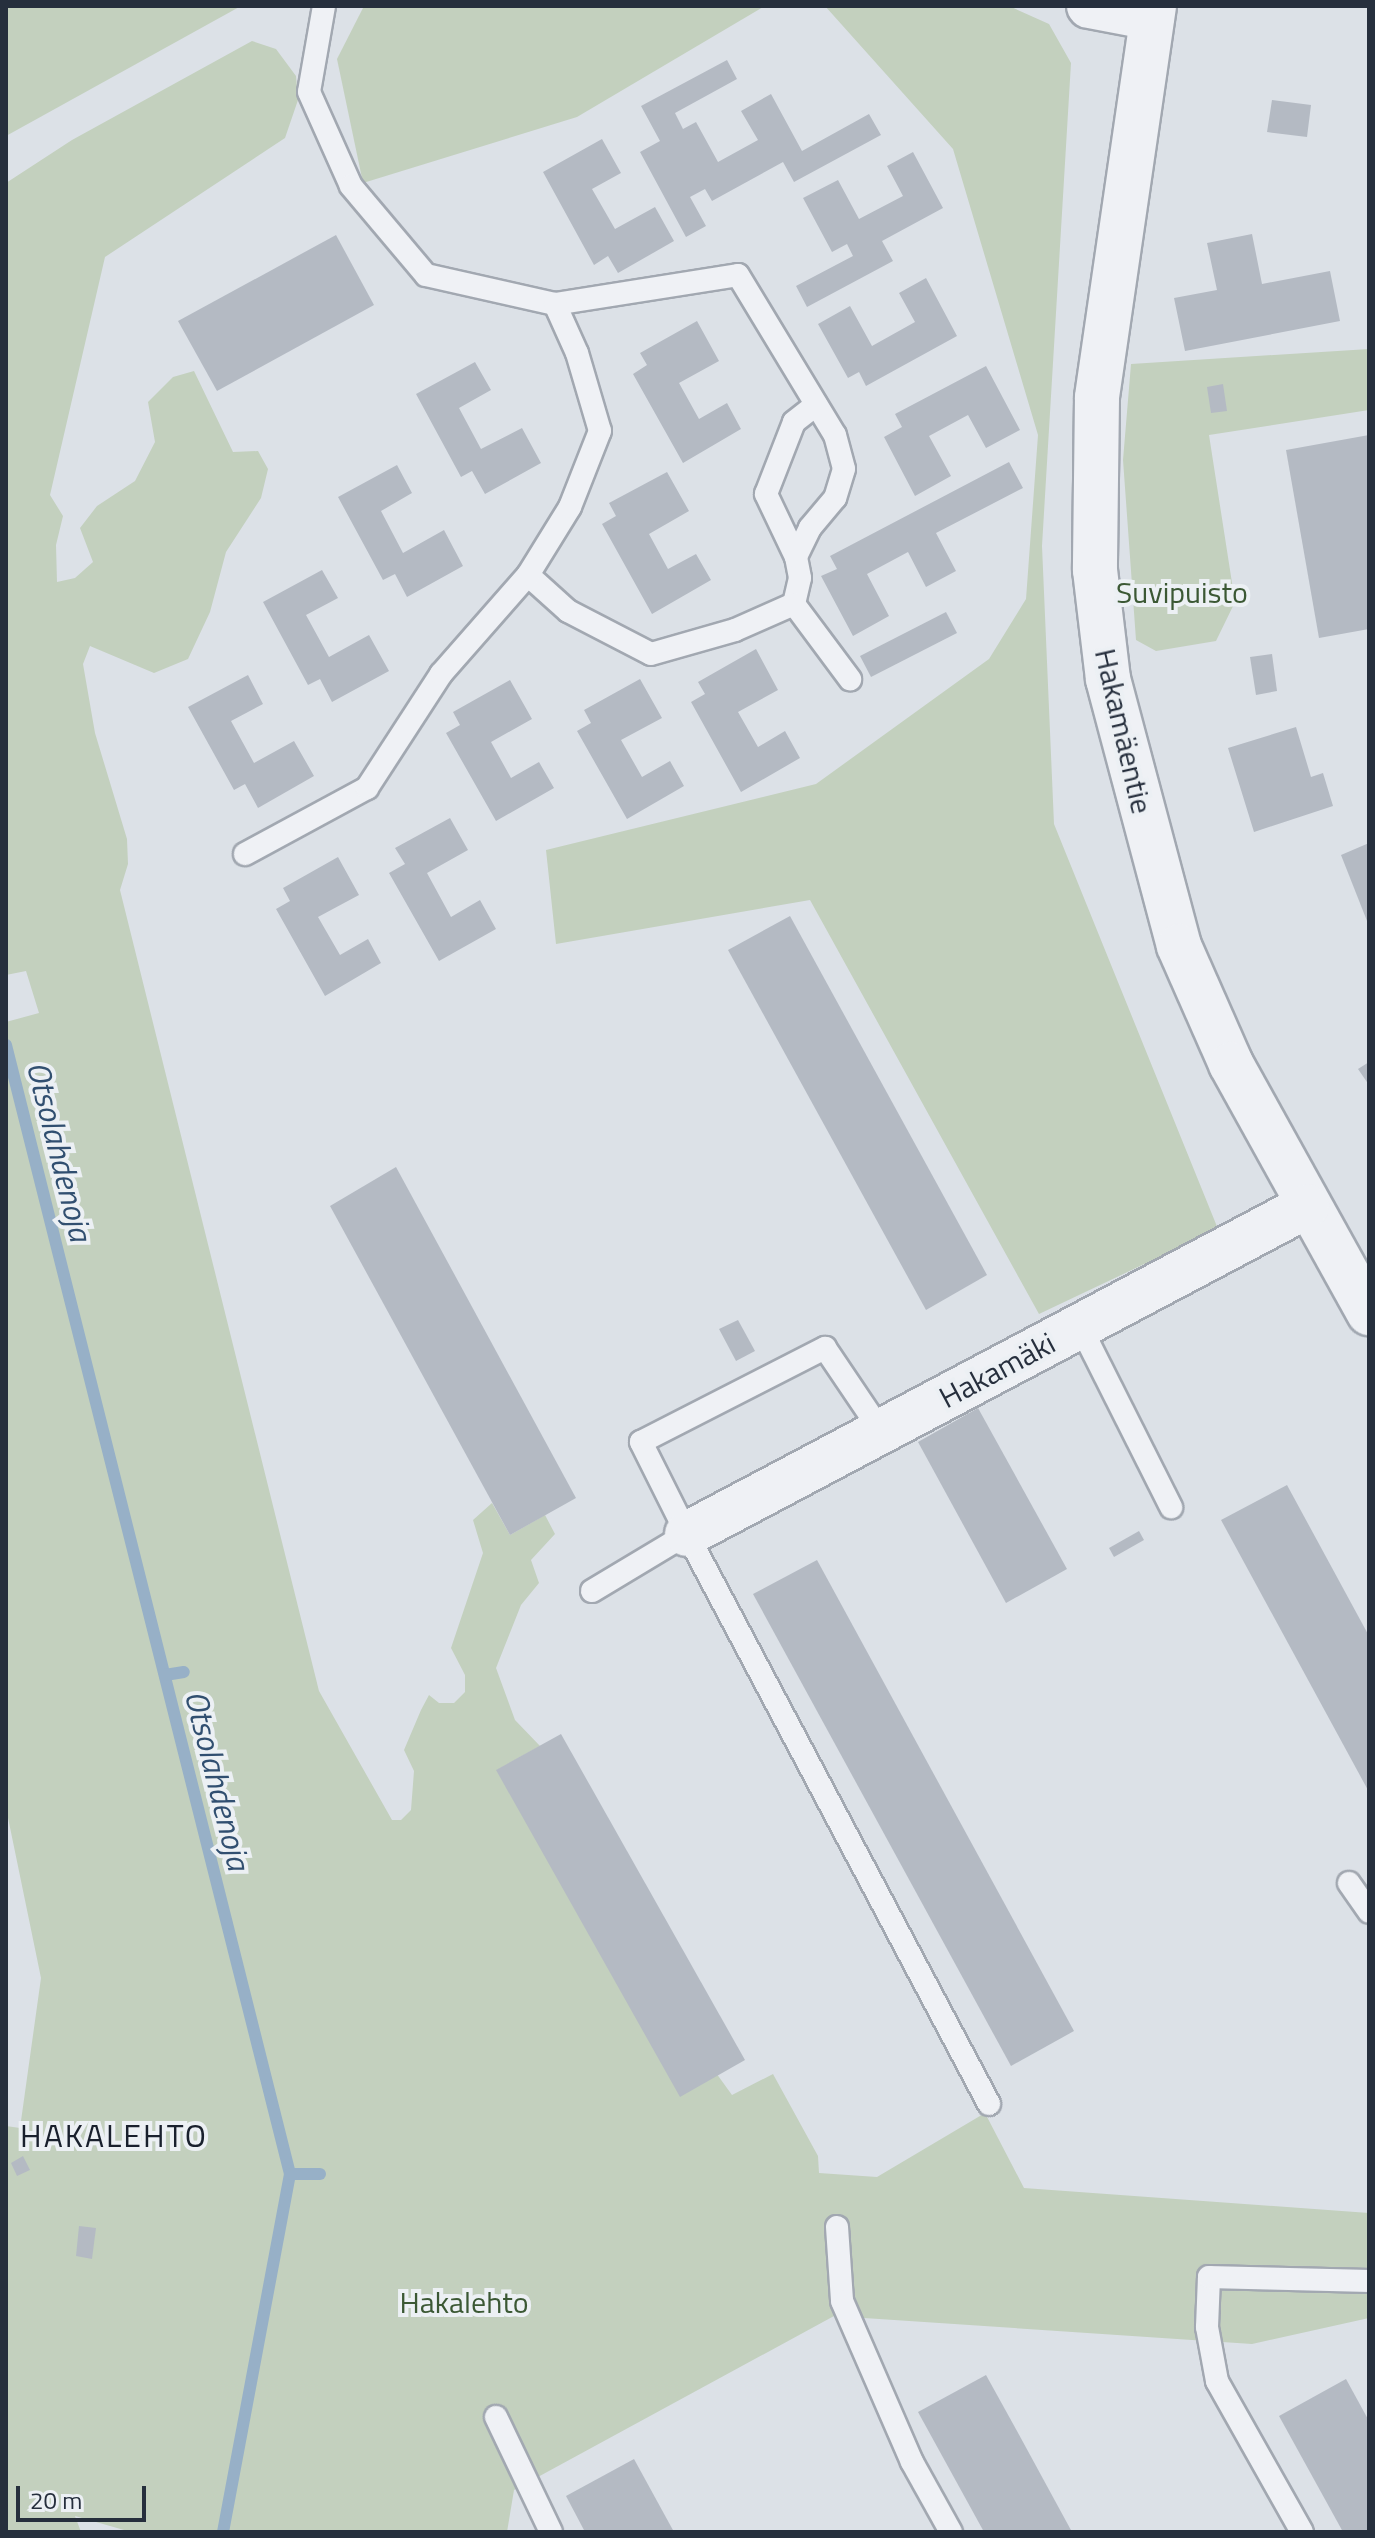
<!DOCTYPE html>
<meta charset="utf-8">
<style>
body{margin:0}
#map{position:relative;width:1375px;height:2538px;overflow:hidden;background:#dce1e7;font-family:"Titillium Web",sans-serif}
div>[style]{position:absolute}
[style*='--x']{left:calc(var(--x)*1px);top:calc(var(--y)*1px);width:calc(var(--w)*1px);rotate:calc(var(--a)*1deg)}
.green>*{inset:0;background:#c3d0be}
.stream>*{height:12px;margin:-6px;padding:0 6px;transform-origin:6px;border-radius:6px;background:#97b0c7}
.building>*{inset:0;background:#b4bac3}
.roads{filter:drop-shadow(2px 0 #a2a8b1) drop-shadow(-2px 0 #a2a8b1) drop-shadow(0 2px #a2a8b1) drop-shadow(0 -2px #a2a8b1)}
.lane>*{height:22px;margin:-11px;padding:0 11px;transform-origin:11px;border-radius:11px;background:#eff1f5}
.street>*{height:44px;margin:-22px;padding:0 22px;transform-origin:22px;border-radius:22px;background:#eff1f5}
span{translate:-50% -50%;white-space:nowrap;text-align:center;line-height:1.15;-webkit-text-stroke:8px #ecf0f4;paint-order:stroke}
.park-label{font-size:30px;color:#3b5834}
.street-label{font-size:30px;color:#262f3d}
.water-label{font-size:32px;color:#314f70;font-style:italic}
.neighbourhood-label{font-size:32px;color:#19202d;letter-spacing:2px}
.frame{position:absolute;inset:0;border:8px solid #262f3d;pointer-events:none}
.scale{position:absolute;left:16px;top:2486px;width:130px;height:36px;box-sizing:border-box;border:4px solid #262f3d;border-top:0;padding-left:10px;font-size:24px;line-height:28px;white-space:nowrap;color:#262f3d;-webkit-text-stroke:6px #ecf0f4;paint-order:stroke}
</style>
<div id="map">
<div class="green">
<i style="clip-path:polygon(6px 6px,241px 6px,6px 136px)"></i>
<i style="clip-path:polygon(364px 6px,765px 6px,577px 117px,363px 183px,337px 59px)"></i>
<i style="clip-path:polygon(825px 6px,1009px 6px,1049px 24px,1071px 63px,1042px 546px,1054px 824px,1218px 1229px,1039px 1314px,810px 900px,556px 944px,546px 850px,816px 784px,989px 659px,1026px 599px,1038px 435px,953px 149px)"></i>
<i style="clip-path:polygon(252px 41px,276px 49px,296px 76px,298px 100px,285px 138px,105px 257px,50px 495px,63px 516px,56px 545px,57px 582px,75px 578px,93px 562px,80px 528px,97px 506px,135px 481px,155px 442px,148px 402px,173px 377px,194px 371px,233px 452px,258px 451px,268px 469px,261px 498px,226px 552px,210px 612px,188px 659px,154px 673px,90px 646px,83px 664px,95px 733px,127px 839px,128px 864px,120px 890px,319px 1691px,392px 1820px,401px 1820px,411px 1810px,414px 1771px,404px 1750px,421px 1710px,429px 1695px,439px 1703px,454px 1703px,465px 1692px,465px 1675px,451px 1648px,483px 1553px,473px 1520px,492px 1503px,510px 1535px,545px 1515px,555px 1534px,531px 1560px,539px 1583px,521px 1605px,496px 1668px,515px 1720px,540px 1746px,497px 1770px,732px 2095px,773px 2074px,818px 2156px,819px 2173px,877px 2177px,985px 2113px,1024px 2188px,1369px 2213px,1369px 2318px,1252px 2344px,834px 2316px,514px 2490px,507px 2532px,131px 2532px,75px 2516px,81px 2532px,6px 2532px,6px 2126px,20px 2128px,41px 1978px,6px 1808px,6px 1022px,39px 1013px,26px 971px,6px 975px,6px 183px,72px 140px)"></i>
<i style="clip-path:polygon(1369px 349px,1369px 410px,1209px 435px,1235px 602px,1216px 641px,1156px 651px,1136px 640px,1123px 460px,1131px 364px)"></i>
</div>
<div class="stream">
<i style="--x:6;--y:1045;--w:1164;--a:75.88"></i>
<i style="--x:290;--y:2174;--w:364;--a:100.6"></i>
<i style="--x:165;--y:1675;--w:19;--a:-9"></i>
<i style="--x:290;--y:2174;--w:30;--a:0"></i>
</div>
<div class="building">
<i style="clip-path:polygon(727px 60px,737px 79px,675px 113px,683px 129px,696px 122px,718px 162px,758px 140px,741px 111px,771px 94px,802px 151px,869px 114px,881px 135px,794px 182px,783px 162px,712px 201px,705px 189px,690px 197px,706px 226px,686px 237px,640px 152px,660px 141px,641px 106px)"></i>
<i style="clip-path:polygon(1272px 100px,1311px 105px,1307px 137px,1267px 132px)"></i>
<i style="clip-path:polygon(602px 139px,621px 173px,592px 189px,615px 229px,655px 207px,674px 241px,618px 273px,608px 256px,594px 265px,543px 172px)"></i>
<i style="clip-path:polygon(913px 152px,943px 208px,882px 241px,893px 261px,807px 307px,796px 286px,853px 256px,847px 244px,832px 252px,803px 198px,838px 180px,859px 219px,903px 196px,887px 166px)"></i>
<i style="clip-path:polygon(1252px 234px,1262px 284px,1330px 271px,1340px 321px,1185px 351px,1174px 298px,1217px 290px,1207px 243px)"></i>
<i style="clip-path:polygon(336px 235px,374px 305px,217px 391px,178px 321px)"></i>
<i style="clip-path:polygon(926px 278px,957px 336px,866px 386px,859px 372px,848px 378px,818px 324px,850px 306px,872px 346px,915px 322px,899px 293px)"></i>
<i style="clip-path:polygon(697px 321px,719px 361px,679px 383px,699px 419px,727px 403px,741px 429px,683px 463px,633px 374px,647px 365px,640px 353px)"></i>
<i style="clip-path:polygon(475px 362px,491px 390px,459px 408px,481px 449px,522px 428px,541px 463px,485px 494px,472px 471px,461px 477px,416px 394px)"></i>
<i style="clip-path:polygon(986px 366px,1020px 430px,986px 448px,968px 415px,929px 436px,951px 476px,915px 496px,884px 437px,902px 427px,895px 414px)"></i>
<i style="clip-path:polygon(1223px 384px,1227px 411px,1211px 413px,1207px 387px)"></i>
<i style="clip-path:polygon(1369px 435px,1369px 629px,1319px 638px,1286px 450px)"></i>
<i style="clip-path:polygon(1009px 462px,1023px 488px,936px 533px,956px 571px,926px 587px,908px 552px,867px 574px,889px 616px,853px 636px,821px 576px,837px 569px,830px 556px)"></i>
<i style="clip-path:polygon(397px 465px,412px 493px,381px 511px,403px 553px,444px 530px,463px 566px,407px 597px,395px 574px,383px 580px,338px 497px)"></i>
<i style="clip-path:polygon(667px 472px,689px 511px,649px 534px,668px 569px,696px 554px,711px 580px,652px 614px,602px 524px,616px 516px,609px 503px)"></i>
<i style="clip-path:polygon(322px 570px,338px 598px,306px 615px,329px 657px,369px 635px,389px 671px,332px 702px,320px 679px,308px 685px,263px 602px)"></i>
<i style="clip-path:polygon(946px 612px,957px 633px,871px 677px,860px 656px)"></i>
<i style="clip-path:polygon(756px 649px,778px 690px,738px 712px,758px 747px,785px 731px,800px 758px,741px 792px,691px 702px,705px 694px,698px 682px)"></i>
<i style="clip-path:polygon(1272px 654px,1277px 691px,1256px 695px,1250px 657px)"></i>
<i style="clip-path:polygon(248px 675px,263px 704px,231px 721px,254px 763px,294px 741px,314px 776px,258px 808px,245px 784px,234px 790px,188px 707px)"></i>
<i style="clip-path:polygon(640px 679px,662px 718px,621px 740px,642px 777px,670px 761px,684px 786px,627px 819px,577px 731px,591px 723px,584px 710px)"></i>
<i style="clip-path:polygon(510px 680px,532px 719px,491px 742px,511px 778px,539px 762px,554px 788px,496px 821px,446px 733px,460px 725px,453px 712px)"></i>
<i style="clip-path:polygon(1296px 727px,1311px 777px,1323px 773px,1333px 806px,1254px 832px,1228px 748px)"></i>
<i style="clip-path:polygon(450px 818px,468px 850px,427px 873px,451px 917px,480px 900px,496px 929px,439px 961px,389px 873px,405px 864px,395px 848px)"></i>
<i style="clip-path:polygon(1369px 843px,1369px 926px,1341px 855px)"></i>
<i style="clip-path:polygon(338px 857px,359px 895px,318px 917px,340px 955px,368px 939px,381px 963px,325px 996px,276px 909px,290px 901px,283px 888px)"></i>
<i style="clip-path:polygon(790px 916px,987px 1275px,926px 1310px,728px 950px)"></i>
<i style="clip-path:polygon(1369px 1062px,1369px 1085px,1358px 1069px)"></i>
<i style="clip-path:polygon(396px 1167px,576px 1498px,510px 1535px,330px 1206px)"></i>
<i style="clip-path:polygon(738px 1320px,755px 1351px,736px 1361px,719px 1329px)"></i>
<i style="clip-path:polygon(978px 1408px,1067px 1569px,1006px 1603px,918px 1442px)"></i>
<i style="clip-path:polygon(1287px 1485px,1369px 1636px,1369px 1792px,1221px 1520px)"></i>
<i style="clip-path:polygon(1139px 1531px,1144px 1540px,1114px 1557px,1109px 1548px)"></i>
<i style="clip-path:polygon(817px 1560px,1074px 2031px,1011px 2066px,753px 1594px)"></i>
<i style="clip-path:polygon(561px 1734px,745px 2060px,680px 2097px,496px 1770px)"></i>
<i style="clip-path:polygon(23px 2156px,30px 2170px,17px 2176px,11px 2163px)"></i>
<i style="clip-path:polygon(79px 2226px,96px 2228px,92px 2259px,76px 2256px)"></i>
<i style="clip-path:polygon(986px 2375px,1017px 2431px,1072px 2532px,984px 2532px,918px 2412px)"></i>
<i style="clip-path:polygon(1346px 2379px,1369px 2421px,1369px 2532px,1343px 2532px,1279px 2416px)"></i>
<i style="clip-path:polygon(634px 2459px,674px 2532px,585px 2532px,566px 2496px)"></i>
</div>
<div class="roads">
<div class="lane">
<i style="--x:324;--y:6;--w:87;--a:99.9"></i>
<i style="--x:309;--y:92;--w:103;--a:65.9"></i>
<i style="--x:351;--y:186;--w:116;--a:49.9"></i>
<i style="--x:426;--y:275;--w:132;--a:12.7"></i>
<i style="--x:555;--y:304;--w:185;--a:-9"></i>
<i style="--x:738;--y:275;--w:187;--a:58.8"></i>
<i style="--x:835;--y:435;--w:35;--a:75"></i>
<i style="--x:844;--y:469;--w:30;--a:107"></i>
<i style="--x:835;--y:498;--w:39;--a:130"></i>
<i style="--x:810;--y:528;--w:32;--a:116"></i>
<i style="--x:796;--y:557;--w:21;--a:79"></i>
<i style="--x:800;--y:578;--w:27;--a:103"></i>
<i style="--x:796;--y:557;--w:70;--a:-115.5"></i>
<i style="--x:766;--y:494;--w:77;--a:-68.7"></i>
<i style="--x:794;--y:422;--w:28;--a:-38"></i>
<i style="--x:528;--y:575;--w:54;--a:42"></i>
<i style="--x:568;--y:611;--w:93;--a:27.4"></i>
<i style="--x:651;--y:654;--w:87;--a:-15.9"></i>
<i style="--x:735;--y:630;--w:64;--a:-23.8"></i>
<i style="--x:794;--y:604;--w:94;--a:53.3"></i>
<i style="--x:245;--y:854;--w:139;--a:-28.4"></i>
<i style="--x:367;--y:788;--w:136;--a:-57"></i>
<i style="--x:441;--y:674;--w:132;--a:-48.7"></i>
<i style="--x:528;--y:575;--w:80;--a:-58.3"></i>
<i style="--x:570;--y:507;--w:82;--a:-68.5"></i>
<i style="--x:600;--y:431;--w:81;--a:-106.4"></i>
<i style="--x:577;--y:353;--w:54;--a:-114.2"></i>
<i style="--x:1080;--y:1326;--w:203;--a:63.3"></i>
<i style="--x:687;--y:1534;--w:103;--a:-116.6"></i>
<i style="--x:641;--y:1442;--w:207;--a:-27.1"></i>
<i style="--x:825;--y:1348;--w:100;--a:56"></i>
<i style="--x:592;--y:1591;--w:111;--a:-31"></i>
<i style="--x:687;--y:1534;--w:645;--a:62.08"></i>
<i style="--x:1349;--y:1883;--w:35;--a:55"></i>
<i style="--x:837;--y:2227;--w:74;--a:86.1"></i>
<i style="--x:842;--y:2301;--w:176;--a:66.5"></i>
<i style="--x:912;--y:2462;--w:80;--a:60.9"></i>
<i style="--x:496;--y:2417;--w:127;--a:64.4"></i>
<i style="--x:1302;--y:2532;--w:173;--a:-119.4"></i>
<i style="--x:1217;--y:2381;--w:55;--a:-100.5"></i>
<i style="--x:1207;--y:2327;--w:50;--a:-87.7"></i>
<i style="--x:1209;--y:2277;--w:160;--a:1.4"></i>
</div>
<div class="street">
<i style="--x:1089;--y:6;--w:64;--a:10.8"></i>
<i style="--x:1154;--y:6;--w:396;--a:98.3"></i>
<i style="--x:1097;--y:398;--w:172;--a:90.7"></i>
<i style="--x:1095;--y:570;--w:110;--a:83.2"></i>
<i style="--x:1108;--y:679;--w:276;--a:75.1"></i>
<i style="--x:1179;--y:946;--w:129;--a:66.2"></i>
<i style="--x:1231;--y:1064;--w:285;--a:61"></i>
<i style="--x:687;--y:1534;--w:701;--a:-27.88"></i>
</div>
</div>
<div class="park-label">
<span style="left:1182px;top:592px">Suvipuisto</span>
<span style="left:464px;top:2302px">Hakalehto</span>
</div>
<div class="street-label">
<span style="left:1124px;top:731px;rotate:77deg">Hakamäentie</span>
<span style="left:997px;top:1370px;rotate:-28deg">Hakamäki</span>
</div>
<div class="water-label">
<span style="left:60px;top:1151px;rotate:76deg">Otsolahdenoja</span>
<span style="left:218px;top:1780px;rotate:76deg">Otsolahdenoja</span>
</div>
<div class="neighbourhood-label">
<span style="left:114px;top:2135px">HAKALEHTO</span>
</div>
<div class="frame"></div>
<div class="scale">20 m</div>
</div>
